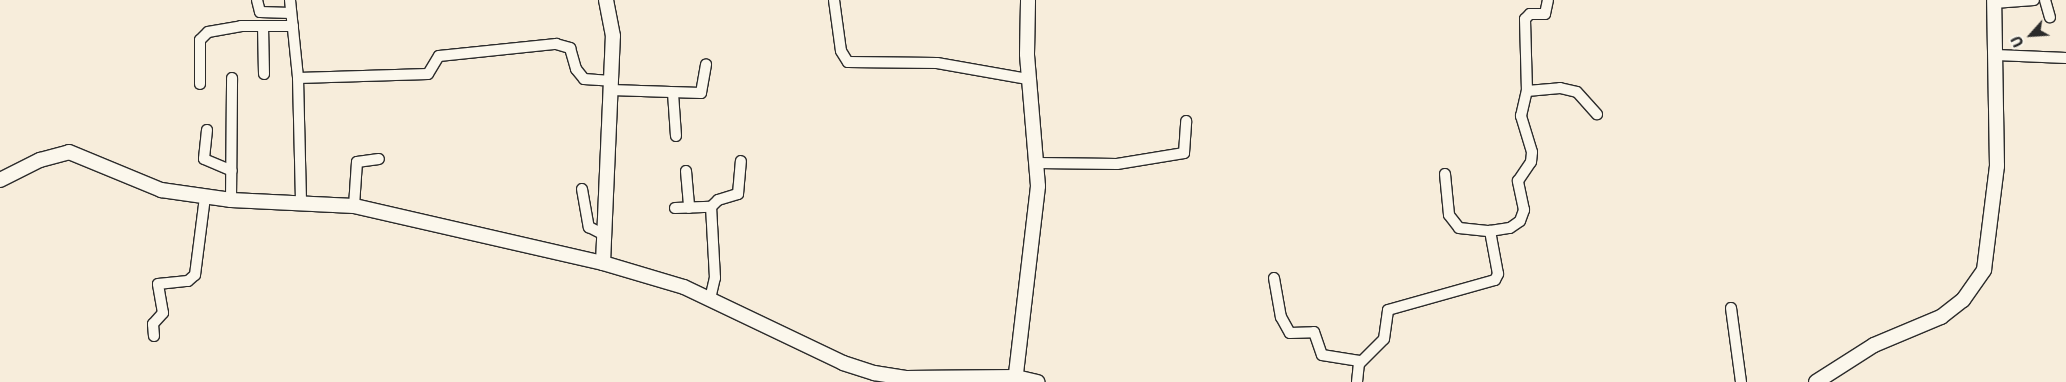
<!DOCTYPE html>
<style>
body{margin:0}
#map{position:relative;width:2066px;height:382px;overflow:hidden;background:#f7eddb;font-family:"Playpen Sans",sans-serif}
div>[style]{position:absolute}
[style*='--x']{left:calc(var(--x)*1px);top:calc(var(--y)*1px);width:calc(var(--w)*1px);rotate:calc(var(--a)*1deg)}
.roads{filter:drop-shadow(1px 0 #2b2b2b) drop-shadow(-1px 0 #2b2b2b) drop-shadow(0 1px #2b2b2b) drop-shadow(0 -1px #2b2b2b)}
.street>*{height:10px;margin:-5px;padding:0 5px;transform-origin:5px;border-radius:5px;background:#fbf7ec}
.secondary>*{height:14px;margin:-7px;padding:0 7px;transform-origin:7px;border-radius:7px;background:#fbf7ec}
span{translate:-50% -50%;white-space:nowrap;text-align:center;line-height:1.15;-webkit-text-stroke:4px #fbf7ec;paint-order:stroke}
.north{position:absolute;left:2006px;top:10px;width:50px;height:50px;-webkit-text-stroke:4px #fbf7ec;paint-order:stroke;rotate:244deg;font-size:14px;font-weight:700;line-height:20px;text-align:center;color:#2b2b2b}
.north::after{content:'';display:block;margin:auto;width:18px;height:22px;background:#2b2b2b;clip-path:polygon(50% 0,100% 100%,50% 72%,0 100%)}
</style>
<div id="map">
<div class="roads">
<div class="street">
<i style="--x:257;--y:0;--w:12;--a:76"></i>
<i style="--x:260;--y:12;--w:31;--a:2"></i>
<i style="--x:290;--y:0;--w:78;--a:84.1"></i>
<i style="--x:298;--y:78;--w:123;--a:88.6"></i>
<i style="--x:834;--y:0;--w:51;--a:82.2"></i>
<i style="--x:841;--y:51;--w:13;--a:58"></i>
<i style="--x:848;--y:62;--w:89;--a:0.6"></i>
<i style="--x:937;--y:63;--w:92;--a:10"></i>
<i style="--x:2045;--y:0;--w:18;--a:74"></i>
<i style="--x:1994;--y:3;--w:40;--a:-4.3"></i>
<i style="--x:263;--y:26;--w:48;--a:88.8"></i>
<i style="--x:1996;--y:55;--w:70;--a:2.5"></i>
<i style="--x:298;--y:78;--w:130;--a:-1.8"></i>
<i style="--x:428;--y:74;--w:21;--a:-59"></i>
<i style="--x:439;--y:56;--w:118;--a:-5.9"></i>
<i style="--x:556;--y:44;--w:15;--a:16"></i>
<i style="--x:570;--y:48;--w:22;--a:74"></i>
<i style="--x:576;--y:69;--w:13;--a:51"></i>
<i style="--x:584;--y:79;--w:27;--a:4"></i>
<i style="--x:200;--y:84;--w:44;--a:-90"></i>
<i style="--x:200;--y:40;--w:11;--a:-45"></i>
<i style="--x:208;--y:32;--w:34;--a:-10"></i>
<i style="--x:241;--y:26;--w:52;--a:0"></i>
<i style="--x:611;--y:90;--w:90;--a:1.9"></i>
<i style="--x:701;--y:93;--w:29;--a:-80"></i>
<i style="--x:1527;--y:91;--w:33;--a:-5"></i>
<i style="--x:1560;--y:88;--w:17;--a:13"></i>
<i style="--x:1577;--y:92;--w:30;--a:48"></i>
<i style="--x:673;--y:93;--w:43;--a:86"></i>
<i style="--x:207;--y:130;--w:29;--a:96"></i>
<i style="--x:204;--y:159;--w:30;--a:23"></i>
<i style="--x:1038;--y:163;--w:79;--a:0.7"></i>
<i style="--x:1117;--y:164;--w:68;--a:-9.3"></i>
<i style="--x:1184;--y:153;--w:32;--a:-86"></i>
<i style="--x:686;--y:171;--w:37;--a:85"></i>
<i style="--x:1445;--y:174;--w:41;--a:84.4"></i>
<i style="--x:1449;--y:215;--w:16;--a:52"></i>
<i style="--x:1459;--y:228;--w:31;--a:6"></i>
<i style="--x:1490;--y:231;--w:20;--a:-9"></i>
<i style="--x:1510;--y:228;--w:12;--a:-35"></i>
<i style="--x:1520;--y:221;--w:12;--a:-70"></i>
<i style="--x:1524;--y:210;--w:30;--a:-102"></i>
<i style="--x:1518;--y:181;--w:23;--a:-56"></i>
<i style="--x:1531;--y:162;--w:10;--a:-84"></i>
<i style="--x:1532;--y:152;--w:38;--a:-107"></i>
<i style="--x:1521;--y:116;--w:26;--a:-77"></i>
<i style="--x:1527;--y:91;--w:72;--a:-91.6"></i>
<i style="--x:1525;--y:19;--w:7;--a:-45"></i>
<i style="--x:1530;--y:14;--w:15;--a:0"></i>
<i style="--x:1545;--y:14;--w:14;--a:-78"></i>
<i style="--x:582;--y:189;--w:39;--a:80"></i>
<i style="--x:589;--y:227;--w:18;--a:27"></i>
<i style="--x:231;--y:200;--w:122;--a:-89.5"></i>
<i style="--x:354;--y:206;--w:44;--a:-86.1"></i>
<i style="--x:357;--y:162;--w:22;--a:-8"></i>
<i style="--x:675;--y:208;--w:36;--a:-2"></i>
<i style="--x:1274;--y:278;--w:40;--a:80"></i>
<i style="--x:1281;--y:317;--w:18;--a:61"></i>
<i style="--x:1290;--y:333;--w:24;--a:-2"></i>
<i style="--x:1314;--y:332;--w:24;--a:71"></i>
<i style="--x:1322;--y:355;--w:38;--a:9"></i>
<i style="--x:710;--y:299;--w:22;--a:-77"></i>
<i style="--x:715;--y:278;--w:71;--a:-93.2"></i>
<i style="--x:711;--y:207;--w:10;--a:-45"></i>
<i style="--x:718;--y:200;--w:21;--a:-17"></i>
<i style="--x:738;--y:194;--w:33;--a:-85"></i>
<i style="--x:1731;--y:308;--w:75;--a:82.3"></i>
<i style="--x:154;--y:336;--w:12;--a:-95"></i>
<i style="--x:153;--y:324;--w:15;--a:-48"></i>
<i style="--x:163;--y:313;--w:29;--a:-100"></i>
<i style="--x:158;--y:284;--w:30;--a:-6"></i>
<i style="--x:188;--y:281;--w:9;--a:-41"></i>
<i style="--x:195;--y:275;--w:79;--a:-82.7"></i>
<i style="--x:1357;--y:382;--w:18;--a:-84"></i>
<i style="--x:1359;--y:364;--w:35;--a:-45"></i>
<i style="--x:1384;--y:339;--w:29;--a:-82"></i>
<i style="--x:1388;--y:310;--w:111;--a:-15.7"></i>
<i style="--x:1495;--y:280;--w:7;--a:-63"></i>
<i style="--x:1498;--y:274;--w:44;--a:-100.5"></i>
</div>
<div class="secondary">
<i style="--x:0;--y:180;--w:45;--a:-26.6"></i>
<i style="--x:40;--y:160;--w:30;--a:-15"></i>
<i style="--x:69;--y:152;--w:100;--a:22.4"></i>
<i style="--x:161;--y:190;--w:71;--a:8.1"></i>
<i style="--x:231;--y:200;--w:123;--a:2.8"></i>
<i style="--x:354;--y:206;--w:255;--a:12.9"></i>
<i style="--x:603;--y:263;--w:84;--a:16.5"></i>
<i style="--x:684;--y:287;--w:176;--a:25.5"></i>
<i style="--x:843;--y:363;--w:33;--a:18"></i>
<i style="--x:874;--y:373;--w:32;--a:9"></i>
<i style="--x:906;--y:378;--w:110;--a:-0.5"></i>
<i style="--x:1016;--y:377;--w:22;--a:13"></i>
<i style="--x:603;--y:263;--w:227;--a:-87.5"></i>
<i style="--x:613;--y:36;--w:37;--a:-101"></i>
<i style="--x:1015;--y:382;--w:197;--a:-83.3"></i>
<i style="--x:1038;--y:186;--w:132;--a:-94.8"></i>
<i style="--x:1027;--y:54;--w:54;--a:-88.9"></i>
<i style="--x:1816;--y:382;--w:69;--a:-32.5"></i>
<i style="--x:1874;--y:345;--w:73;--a:-22.7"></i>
<i style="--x:1941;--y:317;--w:28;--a:-38"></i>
<i style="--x:1963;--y:300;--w:37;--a:-55"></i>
<i style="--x:1984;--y:270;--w:105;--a:-82.9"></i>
<i style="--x:1997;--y:166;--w:166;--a:-91"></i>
</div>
</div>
<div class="north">U</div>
</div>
